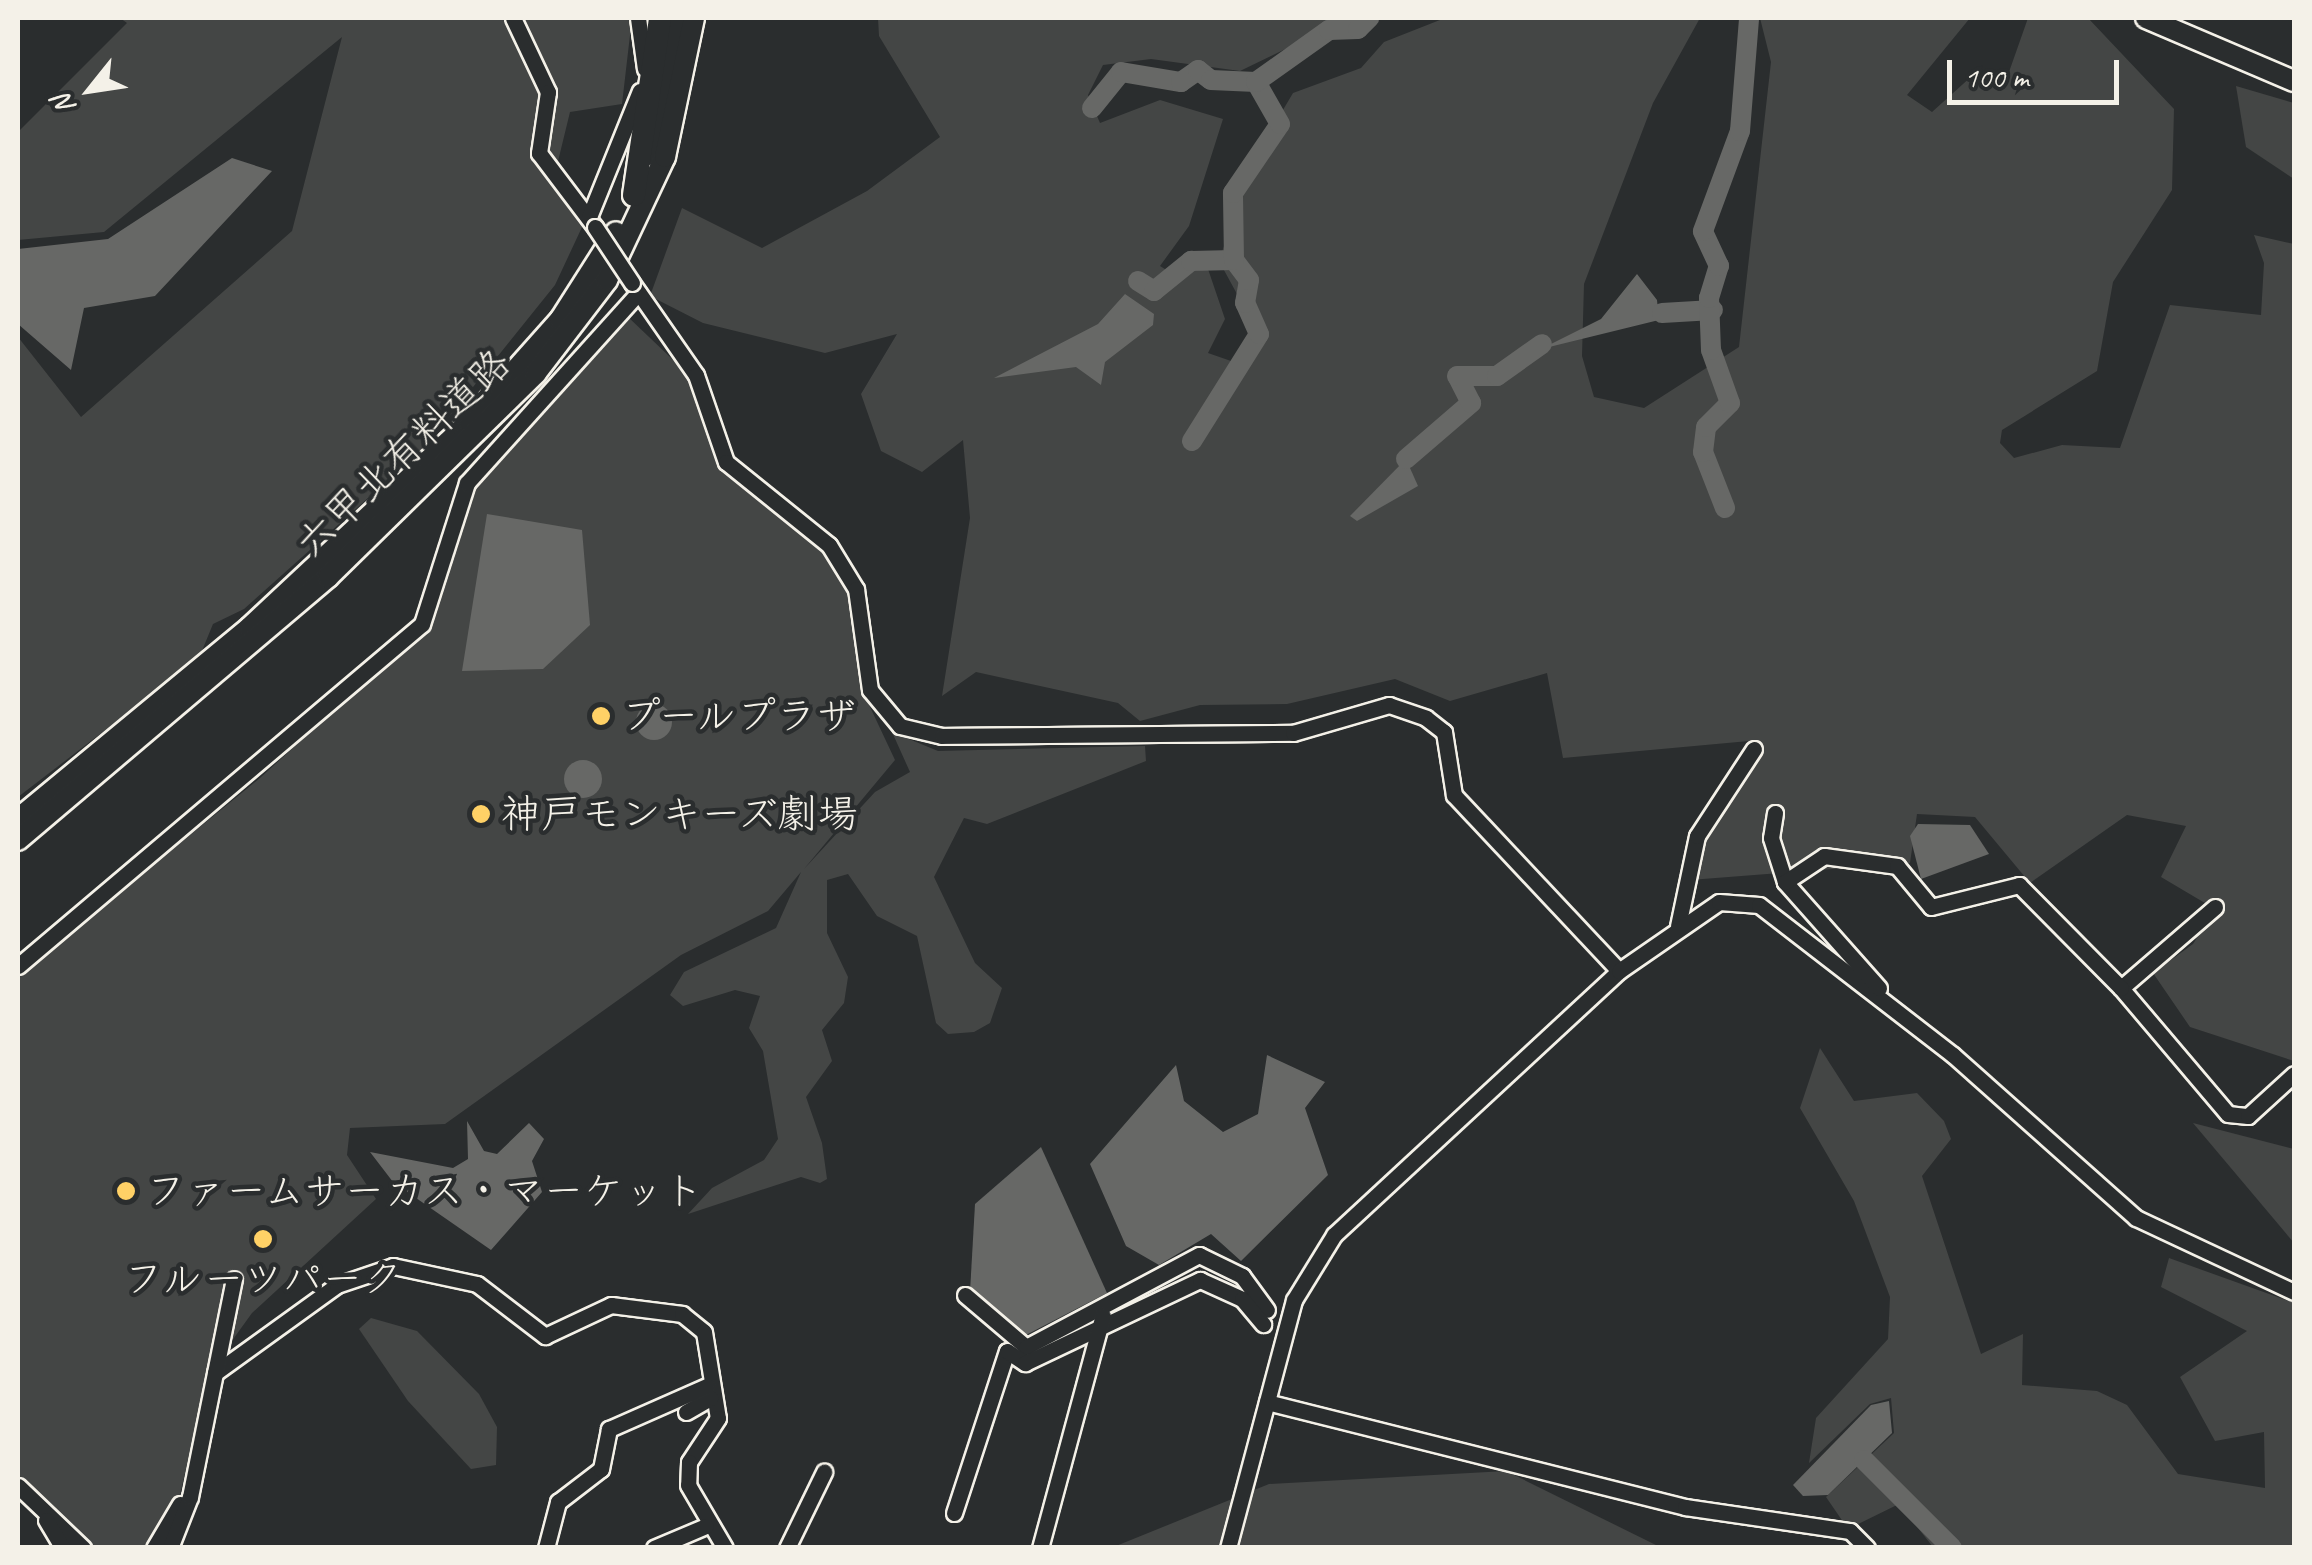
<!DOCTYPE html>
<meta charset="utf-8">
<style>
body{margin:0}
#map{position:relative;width:2312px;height:1565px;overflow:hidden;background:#2a2d2e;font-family:Caveat,"Klee One",sans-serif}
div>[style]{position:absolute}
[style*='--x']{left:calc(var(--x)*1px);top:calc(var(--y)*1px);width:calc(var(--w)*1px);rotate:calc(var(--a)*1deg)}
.green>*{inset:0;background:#444645}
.water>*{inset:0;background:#676866}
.round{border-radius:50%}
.river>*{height:20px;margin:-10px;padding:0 10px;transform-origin:10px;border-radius:10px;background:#676866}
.roads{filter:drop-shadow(2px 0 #f4f1e8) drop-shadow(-2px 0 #f4f1e8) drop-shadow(0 2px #f4f1e8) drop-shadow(0 -2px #f4f1e8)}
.minor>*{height:15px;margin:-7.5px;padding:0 7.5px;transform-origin:7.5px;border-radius:7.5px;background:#2a2d2e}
.major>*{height:20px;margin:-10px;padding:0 10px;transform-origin:10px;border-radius:10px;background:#2a2d2e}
.highway>*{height:22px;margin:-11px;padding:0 11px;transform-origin:11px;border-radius:11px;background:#2a2d2e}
.bridges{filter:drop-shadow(2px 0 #f4f1e8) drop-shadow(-2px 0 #f4f1e8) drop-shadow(0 2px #f4f1e8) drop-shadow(0 -2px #f4f1e8)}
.minor-bridge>*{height:15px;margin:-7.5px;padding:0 7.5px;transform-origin:7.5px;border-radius:7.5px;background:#2a2d2e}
.dots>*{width:28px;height:28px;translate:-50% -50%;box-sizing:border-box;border:5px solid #2a2d2e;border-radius:50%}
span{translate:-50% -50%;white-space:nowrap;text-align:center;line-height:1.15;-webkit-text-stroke:9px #2a2d2e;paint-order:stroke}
.street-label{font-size:40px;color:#f4f1e8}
.poi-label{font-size:40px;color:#f4f1e8}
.left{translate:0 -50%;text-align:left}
.frame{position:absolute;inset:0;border:20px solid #f4f1e8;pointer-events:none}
.north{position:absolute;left:40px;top:40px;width:100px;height:100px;-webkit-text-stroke:8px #2a2d2e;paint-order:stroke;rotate:240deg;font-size:28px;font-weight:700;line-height:40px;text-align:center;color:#f4f1e8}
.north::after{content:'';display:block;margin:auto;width:35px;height:45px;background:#f4f1e8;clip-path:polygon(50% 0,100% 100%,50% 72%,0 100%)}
.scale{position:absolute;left:1947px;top:60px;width:172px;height:45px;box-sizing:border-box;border:5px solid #f4f1e8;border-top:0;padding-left:12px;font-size:30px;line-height:35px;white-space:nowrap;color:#f4f1e8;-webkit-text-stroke:8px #2a2d2e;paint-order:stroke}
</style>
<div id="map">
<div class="green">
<i style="clip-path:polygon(120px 18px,632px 18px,622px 104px,570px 112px,552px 186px,583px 225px,555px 285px,424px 448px,244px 609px,213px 624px,199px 658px,18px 797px,18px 337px,81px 417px,292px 231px,342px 37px,104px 232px,18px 240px,18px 132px,127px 23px)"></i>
<i style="clip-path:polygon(878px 18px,1349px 18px,1240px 71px,1151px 59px,1103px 65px,1088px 95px,1100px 123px,1160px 100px,1223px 119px,1189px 226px,1160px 266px,1173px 274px,1208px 269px,1225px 319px,1208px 353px,1231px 361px,1255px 327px,1219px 261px,1252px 162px,1293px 93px,1361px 68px,1384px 42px,1445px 18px,1700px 18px,1653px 103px,1584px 284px,1582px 356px,1594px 397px,1644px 408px,1739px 347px,1771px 62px,1760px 18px,1970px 18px,1907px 95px,1932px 112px,1973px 75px,2003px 89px,2028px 18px,2088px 18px,2174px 109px,2172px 190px,2113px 282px,2097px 371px,2002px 430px,2000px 443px,2014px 458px,2062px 445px,2120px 448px,2170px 305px,2261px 315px,2264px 263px,2254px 235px,2294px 244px,2294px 1061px,2190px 1027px,2153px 973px,2193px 944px,2215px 909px,2161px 877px,2186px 826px,2127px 815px,2030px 883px,1975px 817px,1917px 814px,1910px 863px,1690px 880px,1749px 741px,1563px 758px,1547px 673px,1450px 701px,1395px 679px,1287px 704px,1200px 705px,1140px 721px,1118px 703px,976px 672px,942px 696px,970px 518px,963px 440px,922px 472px,881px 451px,861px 394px,897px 334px,825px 353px,703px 323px,650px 296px,682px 208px,762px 248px,867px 191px,940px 137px,879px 36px)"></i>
<i style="clip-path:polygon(2236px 86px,2294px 103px,2294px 179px,2246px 147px)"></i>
<i style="clip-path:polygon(627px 316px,691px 377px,723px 463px,826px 550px,849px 588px,863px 692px,895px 760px,804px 869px,875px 792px,910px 772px,892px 732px,938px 751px,1145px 746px,1146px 761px,987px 824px,964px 818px,934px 877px,975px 963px,1002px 988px,990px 1023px,974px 1032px,948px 1034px,936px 1023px,917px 936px,877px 916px,848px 874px,827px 880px,827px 933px,848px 977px,844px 1003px,822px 1030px,832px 1061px,806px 1097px,822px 1143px,827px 1179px,820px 1183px,801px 1177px,688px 1214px,712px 1188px,764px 1160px,778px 1139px,763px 1051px,749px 1028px,760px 996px,735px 990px,683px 1006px,670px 995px,684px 972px,776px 928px,801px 872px,768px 911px,681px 955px,445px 1124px,350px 1128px,347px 1155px,376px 1199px,252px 1313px,208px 1374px,172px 1529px,142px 1547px,91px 1547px,18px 1484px,18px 975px,260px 778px,432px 621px,475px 485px)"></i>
<i style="clip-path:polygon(1820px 1048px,1854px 1101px,1917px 1093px,1944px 1121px,1951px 1139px,1922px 1176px,1981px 1354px,2023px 1334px,2022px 1385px,2097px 1391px,2127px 1405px,2178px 1474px,2265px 1488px,2264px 1432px,2215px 1441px,2180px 1377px,2247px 1331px,2161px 1287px,2169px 1258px,2294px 1303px,2294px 1547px,1933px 1547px,1899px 1504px,1848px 1529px,1826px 1497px,1894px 1433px,1891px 1398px,1870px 1404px,1809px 1463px,1816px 1418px,1888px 1339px,1890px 1297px,1854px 1201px,1800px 1108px)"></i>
<i style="clip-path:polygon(2193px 1123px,2294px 1149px,2294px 1243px)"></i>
<i style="clip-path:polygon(371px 1318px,417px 1331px,479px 1394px,497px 1427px,496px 1465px,471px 1469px,408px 1401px,359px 1329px)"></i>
<i style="clip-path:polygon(1506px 1471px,1660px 1547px,1111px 1548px,1269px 1484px)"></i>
</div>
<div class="water">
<i style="clip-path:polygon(232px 158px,272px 171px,155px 296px,84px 308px,71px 370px,18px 324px,18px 249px,108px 239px)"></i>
<i style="clip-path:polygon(1637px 274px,1657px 300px,1659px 320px,1541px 349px,1601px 319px)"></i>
<i style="clip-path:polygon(1125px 294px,1154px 314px,1153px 325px,1105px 362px,1101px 385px,1076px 367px,994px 378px,1098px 324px)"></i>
<i style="clip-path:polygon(1406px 459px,1418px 486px,1357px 521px,1350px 516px)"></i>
<i style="clip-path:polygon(487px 514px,582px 530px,590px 625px,543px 669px,462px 671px)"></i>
<i class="round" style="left:636px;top:704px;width:36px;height:36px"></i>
<i class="round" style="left:564px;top:760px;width:38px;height:38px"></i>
<i style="clip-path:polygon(1918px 824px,1970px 825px,1989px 854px,1921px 879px,1910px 836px)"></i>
<i style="clip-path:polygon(1267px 1055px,1325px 1082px,1305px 1108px,1328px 1175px,1241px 1261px,1211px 1234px,1159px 1265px,1126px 1246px,1090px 1164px,1176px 1065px,1184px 1101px,1223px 1132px,1258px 1114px)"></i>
<i style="clip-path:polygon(467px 1121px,484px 1151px,497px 1154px,529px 1123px,544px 1139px,532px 1161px,542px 1192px,491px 1250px,393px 1182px,370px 1152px,453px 1168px,468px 1159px)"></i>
<i style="clip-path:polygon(1041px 1147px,1107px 1293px,1026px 1335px,970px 1292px,975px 1204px)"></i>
<i style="clip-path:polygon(1889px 1401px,1892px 1433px,1828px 1495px,1803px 1496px,1793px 1485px,1871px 1405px)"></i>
</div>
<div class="river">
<i style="--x:1092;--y:108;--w:46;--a:-51.1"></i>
<i style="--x:1121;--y:72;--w:61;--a:9.5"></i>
<i style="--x:1181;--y:82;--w:21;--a:-35"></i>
<i style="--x:1198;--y:70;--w:16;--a:38"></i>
<i style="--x:1211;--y:80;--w:45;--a:2.5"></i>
<i style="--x:1138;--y:281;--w:19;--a:32"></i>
<i style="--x:1154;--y:291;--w:48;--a:-39"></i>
<i style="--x:1191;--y:261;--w:43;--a:-1.3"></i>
<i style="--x:1662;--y:313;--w:51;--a:-3.4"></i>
<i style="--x:1192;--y:441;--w:126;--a:-57.9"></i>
<i style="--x:1259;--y:334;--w:34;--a:-114"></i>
<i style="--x:1245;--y:303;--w:23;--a:-80"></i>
<i style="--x:1249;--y:280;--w:25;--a:-127"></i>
<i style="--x:1234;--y:260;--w:67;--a:-90.9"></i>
<i style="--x:1233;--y:193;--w:83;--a:-55.7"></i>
<i style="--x:1280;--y:124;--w:48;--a:-119.7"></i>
<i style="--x:1256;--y:82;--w:90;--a:-35.5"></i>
<i style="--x:1329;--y:30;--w:29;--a:-2"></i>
<i style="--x:1358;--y:29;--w:16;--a:-45"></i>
<i style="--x:1406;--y:459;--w:86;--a:-40.7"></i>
<i style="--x:1471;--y:403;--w:30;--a:-117"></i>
<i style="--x:1457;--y:376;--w:40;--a:0"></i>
<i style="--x:1497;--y:376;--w:55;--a:-35.4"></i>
<i style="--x:1725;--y:508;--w:60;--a:-111.4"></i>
<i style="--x:1703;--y:452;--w:25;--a:-83"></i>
<i style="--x:1706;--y:427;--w:34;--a:-45"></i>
<i style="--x:1730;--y:403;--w:56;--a:-109.7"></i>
<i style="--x:1711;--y:350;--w:52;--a:-92.2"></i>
<i style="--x:1709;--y:298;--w:34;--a:-73"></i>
<i style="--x:1719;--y:266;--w:38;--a:-115"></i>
<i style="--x:1703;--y:231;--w:107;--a:-69.7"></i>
<i style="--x:1740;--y:131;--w:113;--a:-85.4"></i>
<i style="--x:1864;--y:1460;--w:124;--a:45"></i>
</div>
<div class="roads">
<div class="minor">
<i style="--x:513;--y:18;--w:82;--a:64.7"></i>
<i style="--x:548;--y:92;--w:62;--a:98.4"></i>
<i style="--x:539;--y:153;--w:93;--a:52.9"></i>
<i style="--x:638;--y:18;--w:51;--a:82.2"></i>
<i style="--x:589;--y:217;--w:136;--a:-68"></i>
<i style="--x:632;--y:283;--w:112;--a:55.2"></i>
<i style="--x:696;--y:375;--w:92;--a:71"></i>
<i style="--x:726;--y:462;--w:132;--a:38.9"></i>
<i style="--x:829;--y:545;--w:52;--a:58.5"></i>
<i style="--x:856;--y:589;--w:102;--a:82.1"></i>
<i style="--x:870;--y:690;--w:47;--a:50.2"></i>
<i style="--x:900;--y:726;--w:43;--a:13.4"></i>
<i style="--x:942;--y:736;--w:351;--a:-0.5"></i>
<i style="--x:1293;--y:733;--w:100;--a:-16.3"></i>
<i style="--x:1389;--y:705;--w:39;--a:19"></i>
<i style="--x:1426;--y:718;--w:23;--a:38"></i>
<i style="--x:1444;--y:732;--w:64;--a:81"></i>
<i style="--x:1454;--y:795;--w:241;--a:46.8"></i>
<i style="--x:1619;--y:971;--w:388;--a:137.2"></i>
<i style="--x:1334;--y:1235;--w:76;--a:121.6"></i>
<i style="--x:1294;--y:1300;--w:257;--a:104.9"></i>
<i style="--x:1775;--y:813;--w:25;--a:99"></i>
<i style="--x:1771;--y:838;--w:46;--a:72.3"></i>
<i style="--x:2215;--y:907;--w:124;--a:139.2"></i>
<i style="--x:2121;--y:988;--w:165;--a:49.7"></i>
<i style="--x:2228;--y:1114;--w:20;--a:6"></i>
<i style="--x:2248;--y:1116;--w:62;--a:-42.4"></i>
<i style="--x:1678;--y:926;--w:92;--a:-78.1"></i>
<i style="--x:1697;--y:836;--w:104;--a:-56.8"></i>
<i style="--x:18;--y:966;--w:529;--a:-40.25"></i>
<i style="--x:422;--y:624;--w:148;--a:-72.3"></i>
<i style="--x:467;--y:483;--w:256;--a:-48"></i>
<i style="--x:1619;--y:971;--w:121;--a:-34.6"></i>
<i style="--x:1719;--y:902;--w:40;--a:4.3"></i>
<i style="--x:1759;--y:905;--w:245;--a:37.7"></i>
<i style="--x:1953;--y:1055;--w:245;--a:41.7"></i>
<i style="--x:2136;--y:1218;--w:174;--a:25.1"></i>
<i style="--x:1879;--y:988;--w:142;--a:-131.6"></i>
<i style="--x:1785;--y:882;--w:47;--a:-33.7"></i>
<i style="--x:1824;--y:856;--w:74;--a:7.8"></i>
<i style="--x:1897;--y:866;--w:53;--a:50.3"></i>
<i style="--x:1931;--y:907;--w:91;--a:-14"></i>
<i style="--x:2019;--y:885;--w:145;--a:45.3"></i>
<i style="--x:965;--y:1295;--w:80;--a:40.4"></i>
<i style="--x:1026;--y:1347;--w:196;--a:-28"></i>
<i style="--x:1199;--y:1255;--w:48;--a:26"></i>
<i style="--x:1242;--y:1276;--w:42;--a:53.7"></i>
<i style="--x:215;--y:1373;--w:150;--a:-35.8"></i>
<i style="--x:337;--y:1285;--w:59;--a:-18.7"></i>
<i style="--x:393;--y:1266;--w:86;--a:12.1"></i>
<i style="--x:477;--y:1284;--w:86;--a:37.4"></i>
<i style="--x:545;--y:1336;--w:73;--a:-25.2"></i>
<i style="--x:611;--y:1305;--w:72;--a:7.2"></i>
<i style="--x:682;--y:1314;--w:28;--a:39"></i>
<i style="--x:704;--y:1332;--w:87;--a:80.8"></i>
<i style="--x:718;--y:1418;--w:53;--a:123.4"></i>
<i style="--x:689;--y:1462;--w:23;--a:92"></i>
<i style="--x:688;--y:1485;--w:73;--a:59.6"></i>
<i style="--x:1267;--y:1402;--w:431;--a:14.1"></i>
<i style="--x:1685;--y:1507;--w:167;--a:8.3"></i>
<i style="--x:1850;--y:1531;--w:24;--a:45"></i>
<i style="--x:686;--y:1412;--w:28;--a:-30"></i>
<i style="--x:18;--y:1486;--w:90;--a:43.6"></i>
<i style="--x:954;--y:1513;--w:170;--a:-71.9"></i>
<i style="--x:1007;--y:1351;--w:22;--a:34"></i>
<i style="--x:1025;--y:1363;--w:194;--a:-25.4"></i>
<i style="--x:1200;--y:1280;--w:46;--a:24.3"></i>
<i style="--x:1242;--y:1299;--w:33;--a:50"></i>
<i style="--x:46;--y:1520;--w:33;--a:59"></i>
<i style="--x:154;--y:1548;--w:51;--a:-59.4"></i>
<i style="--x:170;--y:1548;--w:55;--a:-68.6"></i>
<i style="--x:190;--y:1497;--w:222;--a:-78.6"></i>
<i style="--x:546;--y:1548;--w:48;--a:-75.4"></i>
<i style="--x:558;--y:1502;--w:54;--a:-37.5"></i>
<i style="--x:601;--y:1469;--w:41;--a:-78.7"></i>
<i style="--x:609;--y:1429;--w:107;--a:-23.7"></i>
<i style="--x:654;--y:1548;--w:56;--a:-22.9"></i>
<i style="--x:787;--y:1548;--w:85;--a:-64"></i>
<i style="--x:1040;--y:1548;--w:241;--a:-74.9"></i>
</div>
<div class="major">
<i style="--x:2146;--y:18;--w:161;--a:23.1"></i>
<i style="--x:648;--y:155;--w:140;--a:-78"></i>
<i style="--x:18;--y:819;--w:301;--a:-39.6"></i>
<i style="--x:250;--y:627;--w:300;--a:-43.1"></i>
<i style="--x:469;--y:422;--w:137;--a:-48.3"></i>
<i style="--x:560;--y:320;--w:104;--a:-57.5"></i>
<i style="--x:18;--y:840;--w:407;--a:-40.3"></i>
<i style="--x:328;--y:577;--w:291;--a:-44.4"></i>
<i style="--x:536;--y:373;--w:117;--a:-52.6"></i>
<i style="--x:607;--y:280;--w:136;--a:-64.8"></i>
<i style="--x:665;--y:157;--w:142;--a:-78.2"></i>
</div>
<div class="highway">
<i style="--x:634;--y:195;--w:179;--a:-81.6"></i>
</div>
</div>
<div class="bridges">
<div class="minor-bridge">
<i style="--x:595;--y:227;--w:67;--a:56.5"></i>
</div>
</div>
<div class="dots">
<i style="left:601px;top:716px;background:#ffd166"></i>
<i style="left:481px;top:814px;background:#ffd166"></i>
<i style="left:126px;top:1191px;background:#ffd166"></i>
<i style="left:263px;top:1239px;background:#ffd166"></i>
</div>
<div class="street-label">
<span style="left:403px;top:453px;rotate:-44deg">六甲北有料道路</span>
</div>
<div class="poi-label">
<span class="left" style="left:621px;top:716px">プールプラザ</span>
<span class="left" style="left:501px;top:814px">神戸モンキーズ劇場</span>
<span class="left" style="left:146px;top:1191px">ファームサーカス・マーケット</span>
<span style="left:263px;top:1279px">フルーツパーク</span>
</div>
<div class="frame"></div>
<div class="north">N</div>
<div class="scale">100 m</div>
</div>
